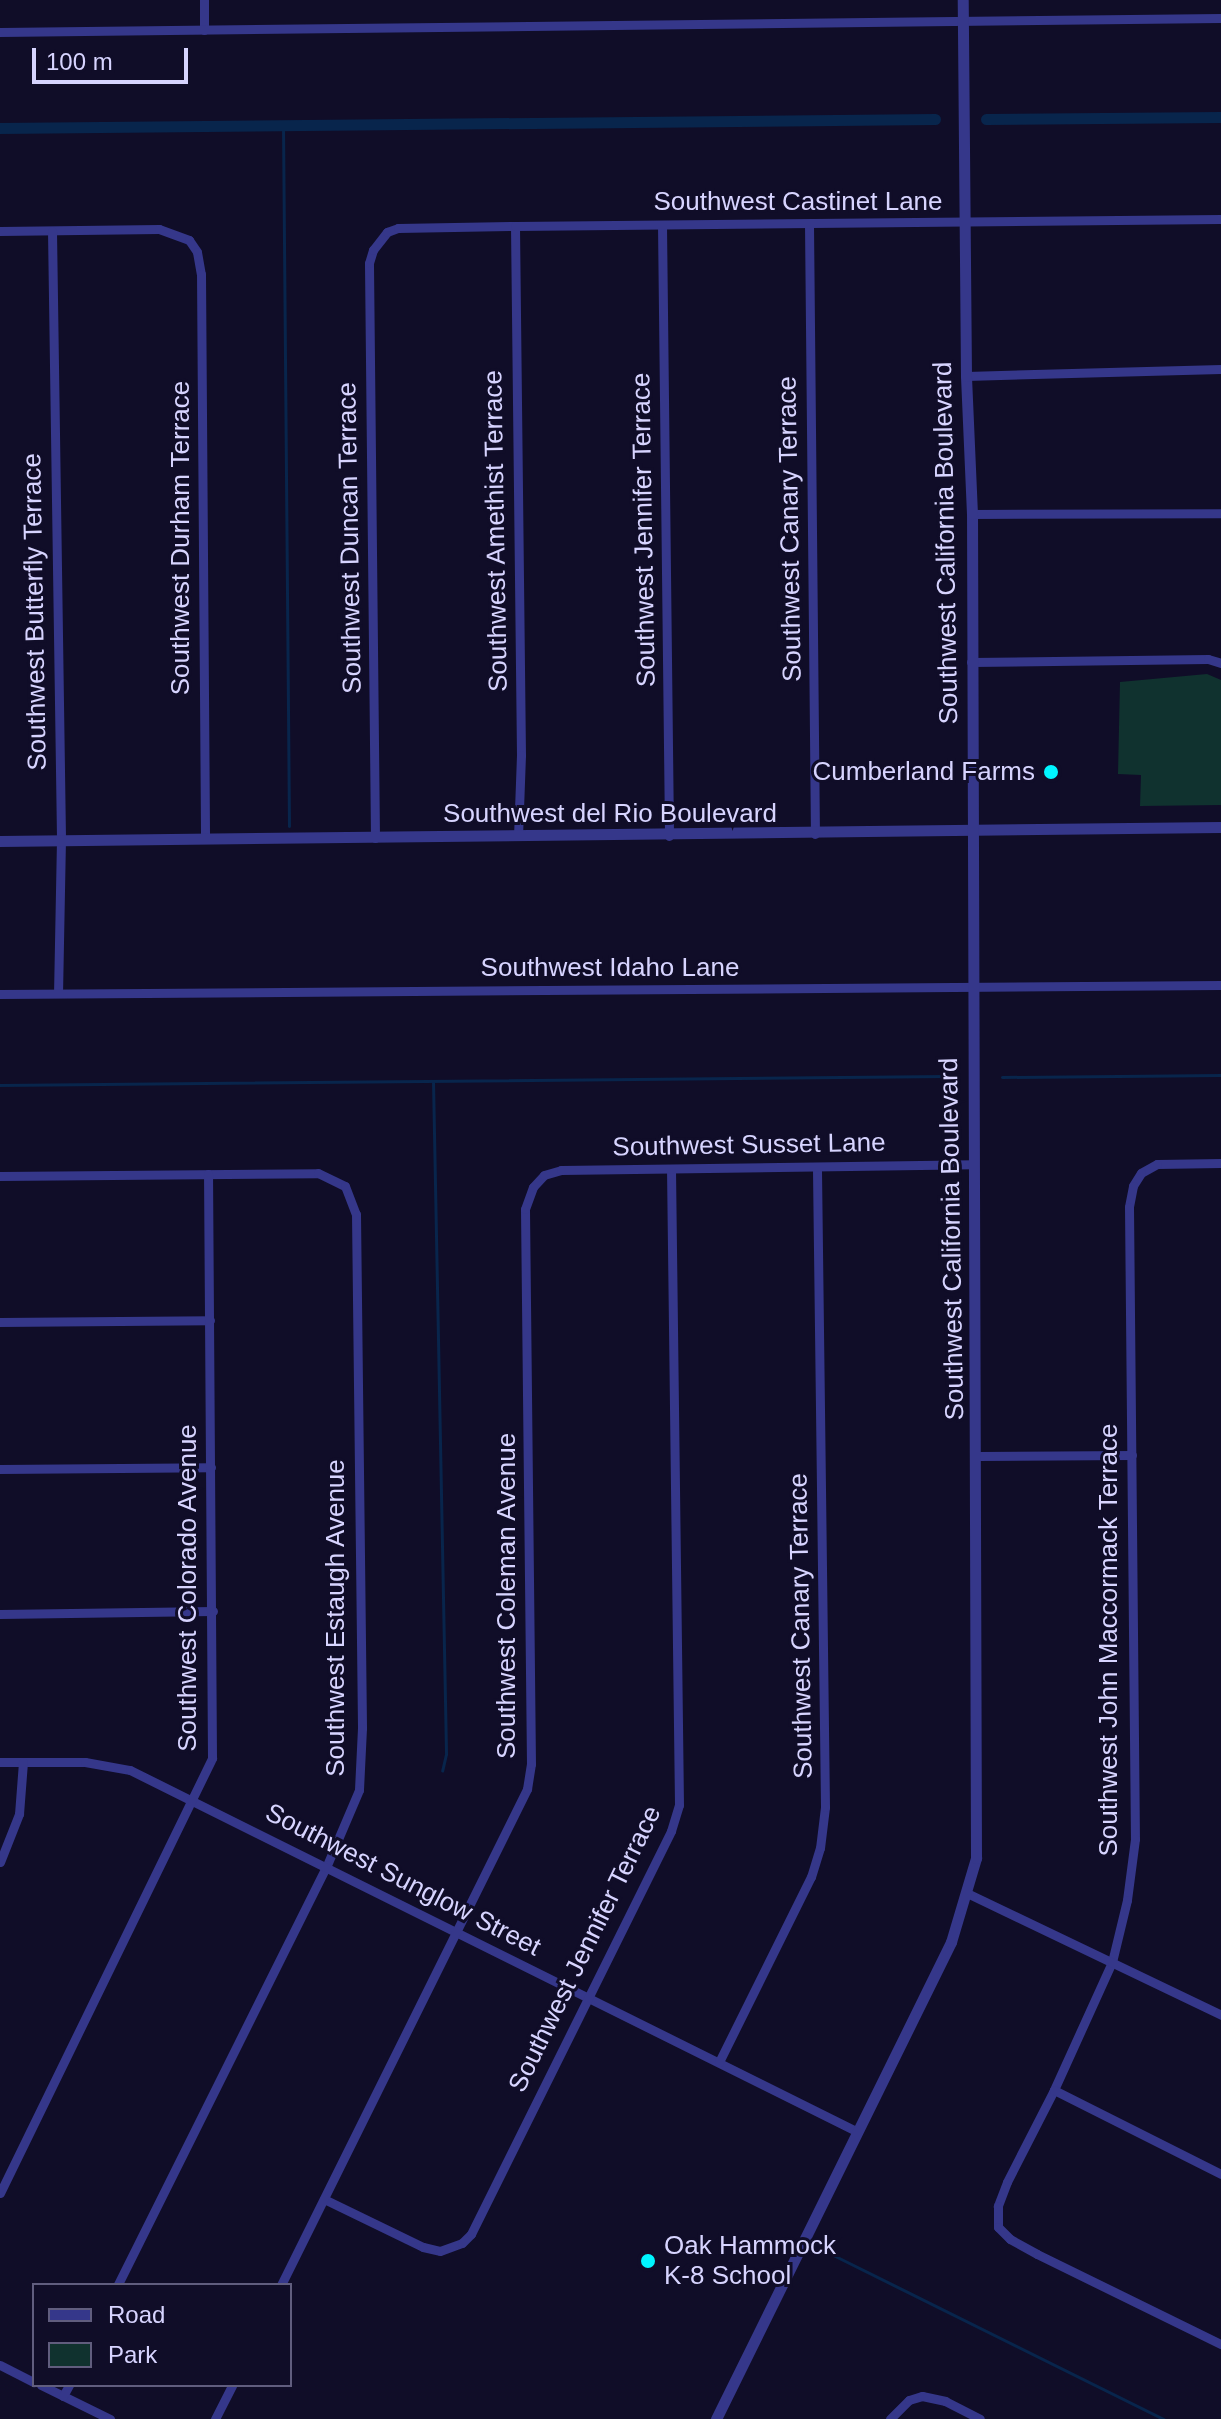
<!DOCTYPE html>
<style>
body{margin:0}
#map{position:relative;width:1221px;height:2419px;overflow:hidden;background:#100d28;font-family:Arial,sans-serif}
div>[style]{position:absolute}
[style*='--x']{left:calc(var(--x)*1px);top:calc(var(--y)*1px);width:calc(var(--w)*1px);rotate:calc(var(--a)*1deg)}
.green>*{inset:0;background:#10322f}
.stream>*{height:3px;margin:-1.5px;padding:0 1.5px;transform-origin:1.5px;border-radius:1.5px;background:#08254c}
.canal>*{height:11px;margin:-5.5px;padding:0 5.5px;transform-origin:5.5px;border-radius:5.5px;background:#08254c}
.minor>*{height:9px;margin:-4.5px;padding:0 4.5px;transform-origin:4.5px;border-radius:4.5px;background:#35378a}
.tertiary>*{height:11px;margin:-5.5px;padding:0 5.5px;transform-origin:5.5px;border-radius:5.5px;background:#35378a}
.dots>*{width:22px;height:22px;translate:-50% -50%;box-sizing:border-box;border:4px solid #100d28;border-radius:50%}
span{translate:-50% -50%;white-space:nowrap;text-align:center;line-height:1.15;-webkit-text-stroke:6px #100d28;paint-order:stroke}
.street-label{font-size:26px;color:#d7d4ff}
.poi-label{font-size:26px;color:#d7d4ff}
.right{translate:-100% -50%;text-align:right}
.left{translate:0 -50%;text-align:left}
.legend{position:absolute;left:32px;top:2283px;width:260px;height:104px;box-sizing:border-box;background:#100d28;border:2px solid #605d7e;margin:0;padding:10px 14px;list-style:none;font-size:24px;color:#d7d4ff}
.legend li{display:flex;align-items:center;gap:16px;height:40px}
.legend b{width:40px;border:2px solid #605d7e}
.scale{position:absolute;left:32px;top:48px;width:156px;height:36px;box-sizing:border-box;border:4px solid #d7d4ff;border-top:0;padding-left:10px;font-size:24px;line-height:28px;white-space:nowrap;color:#d7d4ff;-webkit-text-stroke:6px #100d28;paint-order:stroke}
</style>
<div id="map">
<div class="green">
<i style="clip-path:polygon(1207px 674px,1221px 680px,1221px 805px,1140px 806px,1141px 775px,1118px 774px,1120px 682px)"></i>
</div>
<div class="stream">
<i style="--x:283;--y:125;--w:701;--a:89.51"></i>
<i style="--x:1002;--y:1077;--w:219;--a:-0.5"></i>
<i style="--x:433;--y:1081;--w:673;--a:88.89"></i>
<i style="--x:446;--y:1754;--w:17;--a:103"></i>
<i style="--x:0;--y:1085;--w:947;--a:-0.54"></i>
<i style="--x:833;--y:2255;--w:369;--a:26.4"></i>
</div>
<div class="canal">
<i style="--x:986;--y:119;--w:235;--a:-0.5"></i>
<i style="--x:0;--y:128;--w:935;--a:-0.55"></i>
</div>
<div class="minor">
<i style="--x:204;--y:0;--w:30;--a:90"></i>
<i style="--x:0;--y:32;--w:1221;--a:-0.66"></i>
<i style="--x:809;--y:224;--w:610;--a:89.44"></i>
<i style="--x:662;--y:225;--w:611;--a:89.34"></i>
<i style="--x:515;--y:226;--w:529;--a:89.35"></i>
<i style="--x:521;--y:755;--w:80;--a:92.1"></i>
<i style="--x:0;--y:231;--w:159;--a:-0.7"></i>
<i style="--x:159;--y:229;--w:32;--a:20"></i>
<i style="--x:189;--y:240;--w:14;--a:56"></i>
<i style="--x:197;--y:252;--w:22;--a:80"></i>
<i style="--x:201;--y:274;--w:564;--a:89.59"></i>
<i style="--x:52;--y:231;--w:608;--a:89.15"></i>
<i style="--x:61;--y:839;--w:154;--a:91.1"></i>
<i style="--x:966;--y:376;--w:255;--a:-1.6"></i>
<i style="--x:972;--y:514;--w:249;--a:-0.2"></i>
<i style="--x:971;--y:662;--w:237;--a:-0.7"></i>
<i style="--x:1208;--y:659;--w:14;--a:17"></i>
<i style="--x:375;--y:838;--w:575;--a:-90.6"></i>
<i style="--x:369;--y:263;--w:14;--a:-73"></i>
<i style="--x:373;--y:250;--w:23;--a:-52"></i>
<i style="--x:387;--y:232;--w:12;--a:-20"></i>
<i style="--x:398;--y:228;--w:117;--a:-1"></i>
<i style="--x:515;--y:226;--w:706;--a:-0.57"></i>
<i style="--x:0;--y:994;--w:1221;--a:-0.42"></i>
<i style="--x:1221;--y:1163;--w:64;--a:179.1"></i>
<i style="--x:1157;--y:1164;--w:18;--a:151"></i>
<i style="--x:1141;--y:1173;--w:15;--a:122"></i>
<i style="--x:1133;--y:1186;--w:21;--a:101"></i>
<i style="--x:1129;--y:1207;--w:632;--a:89.46"></i>
<i style="--x:1135;--y:1839;--w:62;--a:97.5"></i>
<i style="--x:1127;--y:1900;--w:64;--a:103.6"></i>
<i style="--x:1112;--y:1962;--w:141;--a:114.4"></i>
<i style="--x:1054;--y:2090;--w:103;--a:117.1"></i>
<i style="--x:1007;--y:2182;--w:26;--a:111"></i>
<i style="--x:998;--y:2206;--w:21;--a:90"></i>
<i style="--x:998;--y:2227;--w:17;--a:45"></i>
<i style="--x:1010;--y:2239;--w:31;--a:29"></i>
<i style="--x:1037;--y:2254;--w:205;--a:26.1"></i>
<i style="--x:0;--y:1176;--w:318;--a:-0.5"></i>
<i style="--x:318;--y:1173;--w:30;--a:26"></i>
<i style="--x:345;--y:1186;--w:30;--a:69"></i>
<i style="--x:356;--y:1214;--w:514;--a:89.33"></i>
<i style="--x:362;--y:1728;--w:62;--a:92.8"></i>
<i style="--x:359;--y:1790;--w:82;--a:113.1"></i>
<i style="--x:327;--y:1865;--w:469;--a:116.5"></i>
<i style="--x:0;--y:1322;--w:210;--a:-0.5"></i>
<i style="--x:978;--y:1456;--w:154;--a:-0.4"></i>
<i style="--x:0;--y:1469;--w:211;--a:-0.5"></i>
<i style="--x:0;--y:1614;--w:213;--a:-0.8"></i>
<i style="--x:0;--y:1762;--w:85;--a:0"></i>
<i style="--x:85;--y:1762;--w:46;--a:10.1"></i>
<i style="--x:130;--y:1770;--w:813;--a:26.44"></i>
<i style="--x:0;--y:1862;--w:52;--a:-68.4"></i>
<i style="--x:19;--y:1814;--w:52;--a:-85.6"></i>
<i style="--x:969;--y:1894;--w:280;--a:25.6"></i>
<i style="--x:719;--y:2062;--w:207;--a:-63.6"></i>
<i style="--x:811;--y:1877;--w:30;--a:-73"></i>
<i style="--x:820;--y:1848;--w:41;--a:-83"></i>
<i style="--x:825;--y:1807;--w:640;--a:-90.72"></i>
<i style="--x:1054;--y:2090;--w:187;--a:26.7"></i>
<i style="--x:0;--y:2193;--w:484;--a:-64"></i>
<i style="--x:212;--y:1758;--w:584;--a:-90.39"></i>
<i style="--x:324;--y:2199;--w:110;--a:25.9"></i>
<i style="--x:423;--y:2247;--w:17;--a:13"></i>
<i style="--x:440;--y:2251;--w:23;--a:-20"></i>
<i style="--x:462;--y:2243;--w:13;--a:-45"></i>
<i style="--x:471;--y:2234;--w:450;--a:-63.6"></i>
<i style="--x:671;--y:1831;--w:27;--a:-73"></i>
<i style="--x:679;--y:1805;--w:636;--a:-90.72"></i>
<i style="--x:281;--y:2285;--w:554;--a:-63.62"></i>
<i style="--x:527;--y:1789;--w:25;--a:-81"></i>
<i style="--x:531;--y:1764;--w:555;--a:-90.62"></i>
<i style="--x:525;--y:1209;--w:23;--a:-70"></i>
<i style="--x:533;--y:1187;--w:16;--a:-47"></i>
<i style="--x:544;--y:1175;--w:18;--a:-16"></i>
<i style="--x:561;--y:1170;--w:412;--a:-0.8"></i>
<i style="--x:0;--y:2365;--w:38;--a:27"></i>
<i style="--x:41;--y:2385;--w:77;--a:26.2"></i>
<i style="--x:63;--y:2396;--w:13;--a:-61"></i>
<i style="--x:215;--y:2419;--w:38;--a:-63"></i>
<i style="--x:890;--y:2419;--w:27;--a:-45"></i>
<i style="--x:909;--y:2400;--w:14;--a:-17"></i>
<i style="--x:922;--y:2396;--w:24;--a:12"></i>
<i style="--x:945;--y:2401;--w:39;--a:27"></i>
</div>
<div class="tertiary">
<i style="--x:0;--y:841;--w:1221;--a:-0.66"></i>
<i style="--x:716;--y:2419;--w:532;--a:-63.77"></i>
<i style="--x:951;--y:1942;--w:88;--a:-73.4"></i>
<i style="--x:976;--y:1858;--w:1344;--a:-90.17"></i>
<i style="--x:972;--y:514;--w:138;--a:-92.5"></i>
<i style="--x:966;--y:376;--w:376;--a:-90.5"></i>
</div>
<div class="dots">
<i style="left:1051px;top:772px;background:#00f5ff"></i>
<i style="left:648px;top:2261px;background:#00f5ff"></i>
</div>
<div class="street-label">
<span style="left:798px;top:202px">Southwest Castinet Lane</span>
<span style="left:790px;top:529px;rotate:-91deg">Southwest Canary Terrace</span>
<span style="left:644px;top:530px;rotate:-91deg">Southwest Jennifer Terrace</span>
<span style="left:496px;top:531px;rotate:-91deg">Southwest Amethist Terrace</span>
<span style="left:181px;top:538px;rotate:-90deg">Southwest Durham Terrace</span>
<span style="left:350px;top:538px;rotate:-91deg">Southwest Duncan Terrace</span>
<span style="left:946px;top:543px;rotate:-91deg">Southwest California Boulevard</span>
<span style="left:35px;top:612px;rotate:-91deg">Southwest Butterfly Terrace</span>
<span style="left:610px;top:814px">Southwest del Rio Boulevard</span>
<span style="left:610px;top:968px">Southwest Idaho Lane</span>
<span style="left:749px;top:1145px;rotate:-1deg">Southwest Susset Lane</span>
<span style="left:952px;top:1239px;rotate:-91deg">Southwest California Boulevard</span>
<span style="left:188px;top:1588px;rotate:-90deg">Southwest Colorado Avenue</span>
<span style="left:507px;top:1596px;rotate:-90deg">Southwest Coleman Avenue</span>
<span style="left:336px;top:1618px;rotate:-90deg">Southwest Estaugh Avenue</span>
<span style="left:801px;top:1626px;rotate:-91deg">Southwest Canary Terrace</span>
<span style="left:1109px;top:1640px;rotate:-90deg">Southwest John Maccormack Terrace</span>
<span style="left:403px;top:1880px;rotate:27deg">Southwest Sunglow Street</span>
<span style="left:585px;top:1949px;rotate:-64deg">Southwest Jennifer Terrace</span>
</div>
<div class="poi-label">
<span class="right" style="left:1035px;top:772px">Cumberland Farms</span>
<span class="left" style="left:664px;top:2261px">Oak Hammock<br>K-8 School</span>
</div>
<ul class="legend">
<li><b style="height:10px;background:#35378a"></b>Road</li>
<li><b style="height:22px;background:#10322f"></b>Park</li>
</ul>
<div class="scale">100 m</div>
</div>
